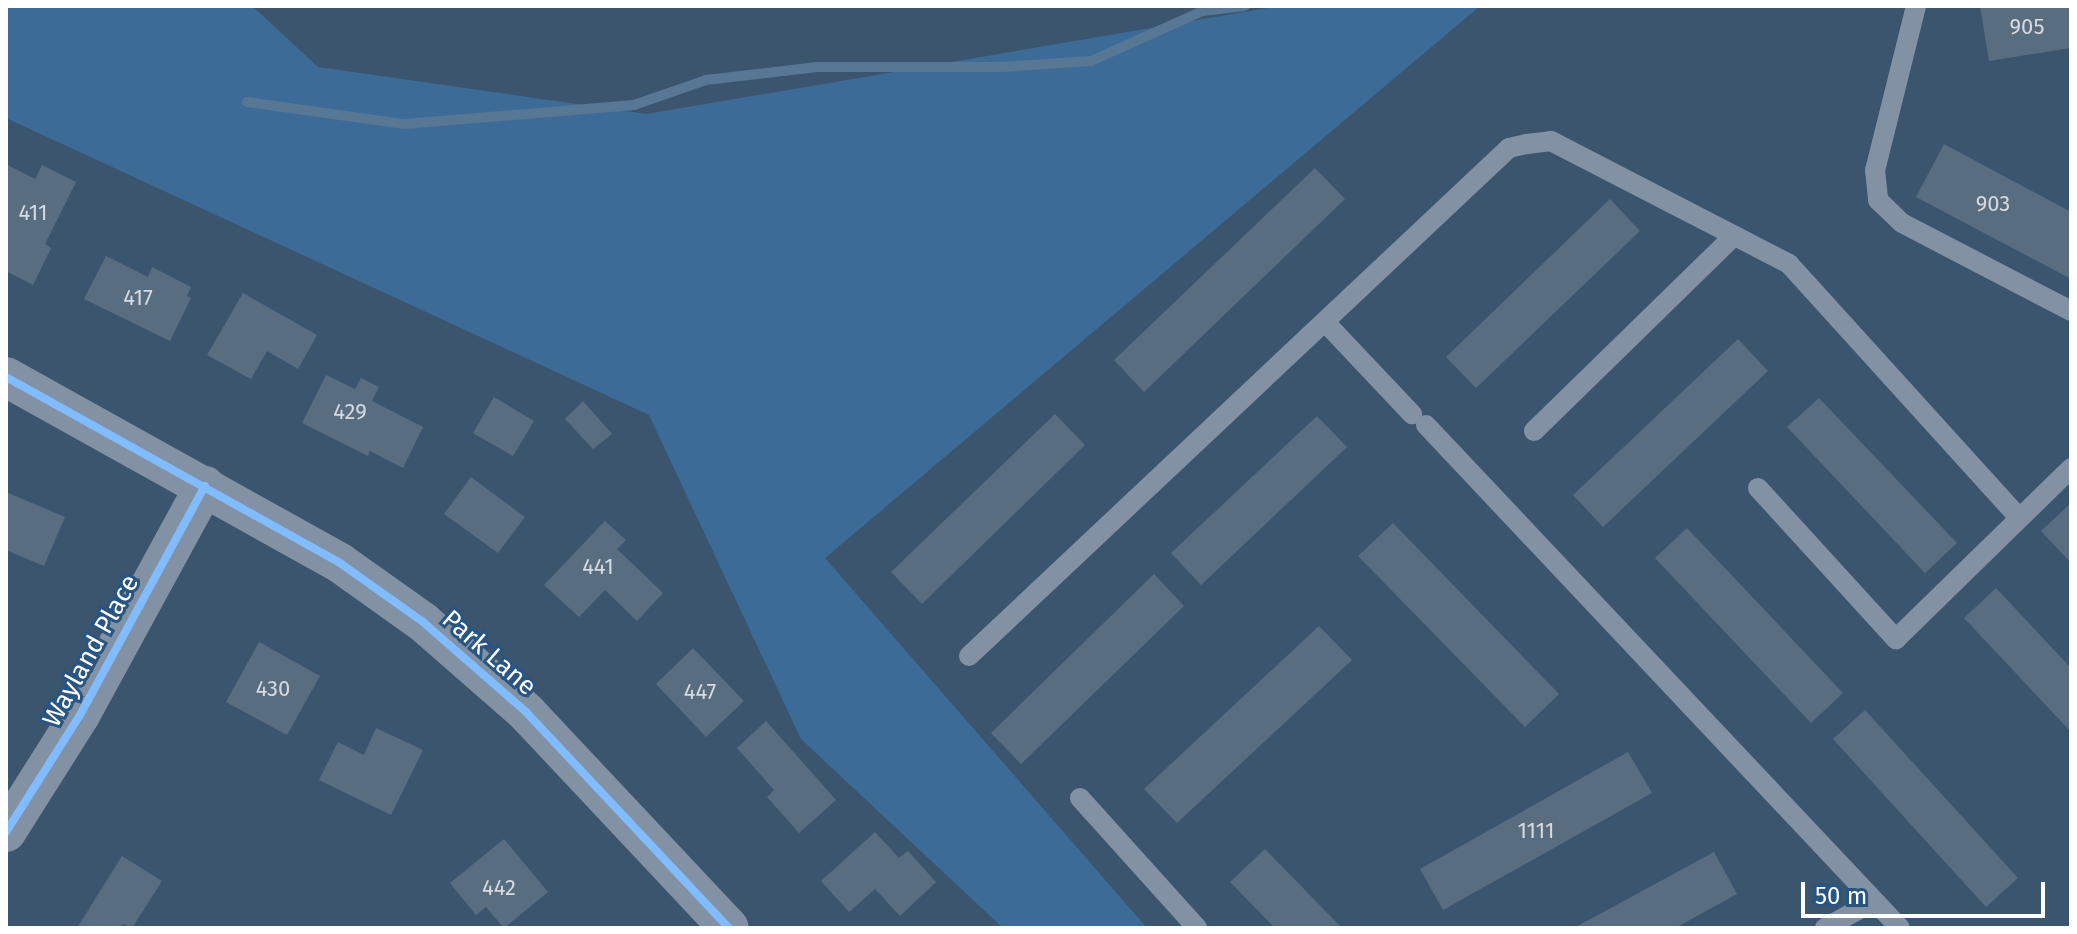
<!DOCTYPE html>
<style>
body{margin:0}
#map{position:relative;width:2077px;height:934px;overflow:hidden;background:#3c556e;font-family:"Fira Sans",sans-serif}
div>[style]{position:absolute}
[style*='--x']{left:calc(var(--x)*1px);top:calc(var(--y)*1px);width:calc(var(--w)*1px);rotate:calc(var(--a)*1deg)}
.green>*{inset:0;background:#3c6b98}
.stream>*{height:10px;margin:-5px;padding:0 5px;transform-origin:5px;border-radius:5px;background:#577795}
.building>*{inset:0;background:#596d80}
.service>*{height:20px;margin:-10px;padding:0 10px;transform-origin:10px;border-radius:10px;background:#8292a4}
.minor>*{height:40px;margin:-20px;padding:0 20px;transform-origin:20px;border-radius:20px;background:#8292a4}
.cycleway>*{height:8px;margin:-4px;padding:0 4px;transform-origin:4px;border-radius:4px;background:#80bcff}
span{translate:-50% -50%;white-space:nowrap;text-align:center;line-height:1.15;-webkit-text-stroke:6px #285582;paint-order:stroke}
.number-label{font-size:22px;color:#d6dadf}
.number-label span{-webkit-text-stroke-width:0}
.street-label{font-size:26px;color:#fff}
.frame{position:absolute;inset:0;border:8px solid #fff;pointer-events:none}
.scale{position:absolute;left:1801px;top:882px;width:244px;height:36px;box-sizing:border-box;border:4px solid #fff;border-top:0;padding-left:10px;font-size:24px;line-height:28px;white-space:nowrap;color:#fff;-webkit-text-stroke:6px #285582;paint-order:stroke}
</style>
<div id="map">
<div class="green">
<i style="clip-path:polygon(6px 6px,252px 6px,318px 67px,647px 114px,1280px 6px,1480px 6px,825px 558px,1147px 928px,1003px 928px,801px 739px,649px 415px,6px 118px)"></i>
</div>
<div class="stream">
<i style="--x:247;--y:102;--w:159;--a:8"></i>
<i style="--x:404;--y:124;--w:231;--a:-4.7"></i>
<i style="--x:634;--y:105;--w:76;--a:-19.1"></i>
<i style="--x:706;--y:80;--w:112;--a:-6.7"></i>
<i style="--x:817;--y:67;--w:184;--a:0"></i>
<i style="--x:1001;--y:67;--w:90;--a:-3.8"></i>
<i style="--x:1091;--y:61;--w:123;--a:-24.1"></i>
<i style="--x:1203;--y:11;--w:42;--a:-6.8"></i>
</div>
<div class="building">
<i style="clip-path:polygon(1980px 6px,2071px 6px,2071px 48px,1989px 61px)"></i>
<i style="clip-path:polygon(1944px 144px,2071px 212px,2071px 279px,1916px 197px)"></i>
<i style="clip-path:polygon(6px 164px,35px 179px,42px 165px,76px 182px,45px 244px,51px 248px,33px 285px,6px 271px)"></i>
<i style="clip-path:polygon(1315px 168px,1345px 199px,1144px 392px,1114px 360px)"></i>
<i style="clip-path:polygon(1610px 199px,1640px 231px,1476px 388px,1446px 357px)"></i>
<i style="clip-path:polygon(106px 256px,148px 277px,152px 267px,191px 287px,187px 296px,191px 298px,170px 341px,84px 299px)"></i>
<i style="clip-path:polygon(243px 293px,317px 335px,298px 369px,267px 351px,251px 379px,207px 355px)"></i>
<i style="clip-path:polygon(1738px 339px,1768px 371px,1603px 527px,1573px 495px)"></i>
<i style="clip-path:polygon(326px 375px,355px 389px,361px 378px,379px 387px,372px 401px,423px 427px,403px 468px,370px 451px,368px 456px,302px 423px)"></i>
<i style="clip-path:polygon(494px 397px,534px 421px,513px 456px,473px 433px)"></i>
<i style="clip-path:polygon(1819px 398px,1957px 543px,1925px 573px,1787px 427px)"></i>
<i style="clip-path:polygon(583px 401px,612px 434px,593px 449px,565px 419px)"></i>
<i style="clip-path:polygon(1055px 414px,1085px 445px,922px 604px,891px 572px)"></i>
<i style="clip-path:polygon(1317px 416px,1347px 447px,1201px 585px,1171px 553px)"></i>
<i style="clip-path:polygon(471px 477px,525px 517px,498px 553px,444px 514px)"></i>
<i style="clip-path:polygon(6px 492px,65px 517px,44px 566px,6px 550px)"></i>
<i style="clip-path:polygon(2071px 503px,2071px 563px,2041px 531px)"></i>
<i style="clip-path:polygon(605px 521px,626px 540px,617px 549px,663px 593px,637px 621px,605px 590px,579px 617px,544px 585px)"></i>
<i style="clip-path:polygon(1393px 523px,1559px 694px,1525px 727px,1358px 556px)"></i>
<i style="clip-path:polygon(1687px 528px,1843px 693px,1811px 723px,1655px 558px)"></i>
<i style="clip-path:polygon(1154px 574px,1184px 606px,1021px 764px,991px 733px)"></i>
<i style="clip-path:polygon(1996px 588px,2071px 668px,2071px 732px,1964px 618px)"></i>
<i style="clip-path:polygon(1319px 626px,1352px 660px,1177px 823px,1144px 789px)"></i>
<i style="clip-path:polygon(259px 642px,320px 676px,287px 735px,226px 702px)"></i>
<i style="clip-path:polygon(693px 648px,744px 701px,706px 737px,656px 684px)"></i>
<i style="clip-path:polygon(1865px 710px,2018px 878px,1986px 907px,1833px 739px)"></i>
<i style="clip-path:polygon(766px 721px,836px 800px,799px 833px,767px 797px,774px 790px,737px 748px)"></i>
<i style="clip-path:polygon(376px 728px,423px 750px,391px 815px,319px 780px,338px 742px,364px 755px)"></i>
<i style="clip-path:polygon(1628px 752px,1652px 793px,1443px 910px,1420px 869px)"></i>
<i style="clip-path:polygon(875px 832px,899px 858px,908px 851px,936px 882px,900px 916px,875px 889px,849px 912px,821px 881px)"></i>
<i style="clip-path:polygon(504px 839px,548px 892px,504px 928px,486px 907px,476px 915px,450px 883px)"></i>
<i style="clip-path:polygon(1265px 849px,1342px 928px,1275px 928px,1230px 882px)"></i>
<i style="clip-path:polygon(1714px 852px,1737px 894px,1675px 928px,1574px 928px)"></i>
<i style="clip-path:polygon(122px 856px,162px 881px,132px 928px,123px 924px,120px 928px,77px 928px)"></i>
</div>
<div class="service">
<i style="--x:1916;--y:6;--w:169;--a:104"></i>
<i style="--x:1875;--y:170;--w:30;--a:84"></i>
<i style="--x:1878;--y:200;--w:33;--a:44"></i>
<i style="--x:1902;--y:223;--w:191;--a:27.5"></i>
<i style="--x:1325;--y:322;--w:127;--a:46.6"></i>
<i style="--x:1426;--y:425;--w:691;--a:46.7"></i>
<i style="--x:1534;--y:431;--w:279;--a:-44.3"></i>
<i style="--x:1758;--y:488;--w:205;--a:47.6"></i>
<i style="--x:1896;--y:639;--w:245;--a:-44.3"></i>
<i style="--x:969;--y:656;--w:741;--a:-43.25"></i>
<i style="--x:1509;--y:148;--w:18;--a:-13"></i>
<i style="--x:1527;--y:144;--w:24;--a:-7"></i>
<i style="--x:1551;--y:141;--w:268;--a:27.3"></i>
<i style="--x:1789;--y:264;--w:343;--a:47.8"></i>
<i style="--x:1080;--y:798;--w:175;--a:48"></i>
<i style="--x:1825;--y:928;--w:56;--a:-28.9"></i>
</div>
<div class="minor">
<i style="--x:6;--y:377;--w:382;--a:29.1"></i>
<i style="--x:340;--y:563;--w:102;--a:35.4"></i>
<i style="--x:423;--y:622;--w:137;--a:41.1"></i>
<i style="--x:526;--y:712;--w:296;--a:46.8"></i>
<i style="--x:6;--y:832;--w:138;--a:-57.7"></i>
<i style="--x:80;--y:715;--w:261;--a:-61.4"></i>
</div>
<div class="cycleway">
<i style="--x:6;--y:377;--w:382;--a:29.1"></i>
<i style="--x:340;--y:563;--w:102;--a:35.4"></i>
<i style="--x:423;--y:622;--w:137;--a:41.1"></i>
<i style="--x:526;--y:712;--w:296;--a:46.8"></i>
<i style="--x:6;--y:832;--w:138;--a:-57.7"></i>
<i style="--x:80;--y:715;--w:261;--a:-61.4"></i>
</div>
<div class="number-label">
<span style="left:2027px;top:27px">905</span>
<span style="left:1993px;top:204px">903</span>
<span style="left:33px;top:213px">411</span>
<span style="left:138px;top:298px">417</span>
<span style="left:350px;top:412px">429</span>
<span style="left:598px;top:567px">441</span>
<span style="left:273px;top:689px">430</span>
<span style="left:700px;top:692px">447</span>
<span style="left:1536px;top:831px">1111</span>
<span style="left:499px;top:888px">442</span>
</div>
<div class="street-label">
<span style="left:91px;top:651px;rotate:-61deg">Wayland Place</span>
<span style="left:489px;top:653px;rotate:41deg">Park Lane</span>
</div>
<div class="frame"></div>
<div class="scale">50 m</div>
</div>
